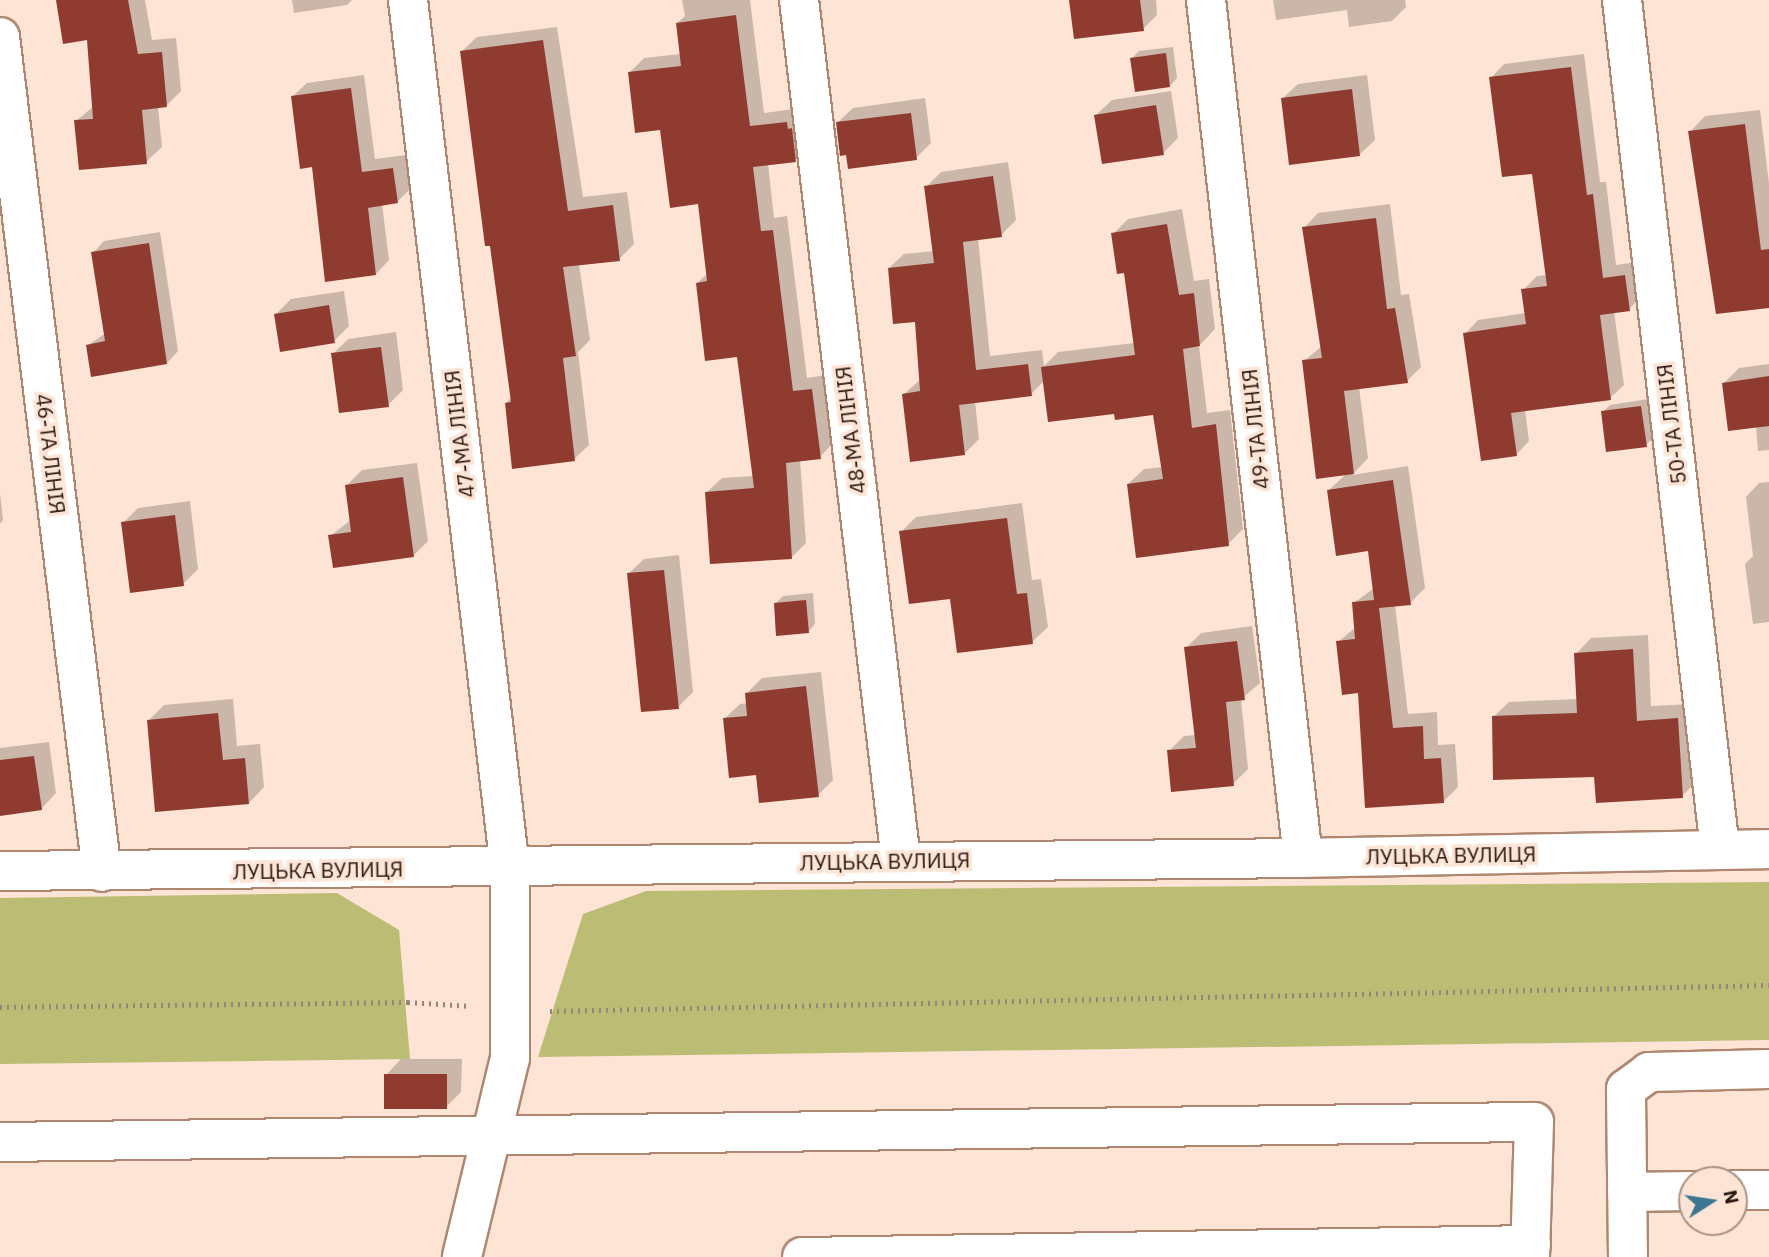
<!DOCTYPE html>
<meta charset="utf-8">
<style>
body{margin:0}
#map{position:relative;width:1769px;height:1257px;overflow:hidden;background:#fee4d5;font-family:"IBM Plex Sans",sans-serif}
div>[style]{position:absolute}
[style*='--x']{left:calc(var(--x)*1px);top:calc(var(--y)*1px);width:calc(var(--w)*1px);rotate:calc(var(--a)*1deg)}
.green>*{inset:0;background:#bbbd75}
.shadow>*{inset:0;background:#0003}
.building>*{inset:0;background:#903b2f}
.path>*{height:4.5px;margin-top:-2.25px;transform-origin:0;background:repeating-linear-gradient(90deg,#998478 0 2px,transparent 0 7px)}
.roads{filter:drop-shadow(2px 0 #af8770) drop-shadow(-2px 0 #af8770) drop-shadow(0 2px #af8770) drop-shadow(0 -2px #af8770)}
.minor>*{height:38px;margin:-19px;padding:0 19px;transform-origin:19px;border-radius:19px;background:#fff}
span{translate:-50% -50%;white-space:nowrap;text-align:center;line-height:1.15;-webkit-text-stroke:7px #fee4d5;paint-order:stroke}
.street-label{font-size:21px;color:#27170f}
.north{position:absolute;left:1678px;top:1166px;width:70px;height:70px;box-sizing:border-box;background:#fee4d5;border:2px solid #a89286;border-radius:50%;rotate:78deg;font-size:19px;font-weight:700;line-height:28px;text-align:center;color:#27170f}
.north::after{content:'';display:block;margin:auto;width:24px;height:32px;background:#3d7690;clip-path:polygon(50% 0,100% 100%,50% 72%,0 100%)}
</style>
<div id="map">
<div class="green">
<i style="clip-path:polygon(1769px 882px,1769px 1040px,538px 1057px,583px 914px,646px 891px)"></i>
<i style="clip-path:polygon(337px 893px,399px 930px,410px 1059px,0 1064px,0 898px)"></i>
</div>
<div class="shadow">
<i style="clip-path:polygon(58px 0,145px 0,152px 40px,176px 38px,181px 91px,166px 106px,158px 107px,162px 147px,146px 162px,76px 121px,94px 106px,88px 38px)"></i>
<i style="clip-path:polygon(292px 0,352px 0,347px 5px,294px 13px)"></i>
<i style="clip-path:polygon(682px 0,750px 0,764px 113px,801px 108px,810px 146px,795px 160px,768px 164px,774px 218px,787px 216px,807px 378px,826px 375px,834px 442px,820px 457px,800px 459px,806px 543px,792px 557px,707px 492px,722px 478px,754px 476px,739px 355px,697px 283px,708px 273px,700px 202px,630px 72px,644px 58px,681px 54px,677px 23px,685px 16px)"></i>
<i style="clip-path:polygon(1071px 0,1156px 0,1157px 15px,1143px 29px)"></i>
<i style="clip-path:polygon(1273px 0,1405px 0,1406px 7px,1392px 21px,1349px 27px,1347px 10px,1276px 20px)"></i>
<i style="clip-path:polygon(557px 27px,583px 197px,627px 192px,634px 244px,619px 259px,579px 264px,590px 340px,578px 352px,589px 445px,574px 459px,506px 403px,512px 397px,462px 51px,477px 37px)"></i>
<i style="clip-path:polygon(1173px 47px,1177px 78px,1170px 86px,1132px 58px,1139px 51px)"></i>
<i style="clip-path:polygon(1584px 54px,1600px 182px,1606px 182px,1616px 265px,1638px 262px,1642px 296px,1629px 309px,1614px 311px,1624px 385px,1610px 398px,1525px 410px,1529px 441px,1516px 455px,1465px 334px,1478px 320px,1526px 313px,1523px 290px,1537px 276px,1547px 275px,1534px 172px,1491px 78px,1504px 64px)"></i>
<i style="clip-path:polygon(364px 75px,375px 159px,406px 155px,411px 188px,397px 202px,382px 204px,389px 260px,376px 274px,313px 165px,293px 96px,307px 83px)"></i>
<i style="clip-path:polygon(1367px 75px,1375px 140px,1359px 155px,1282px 99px,1298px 84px)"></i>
<i style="clip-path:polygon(1171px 91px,1178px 138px,1163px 153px,1096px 115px,1112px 100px)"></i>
<i style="clip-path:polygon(925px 98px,931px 143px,916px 158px,837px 123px,853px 108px)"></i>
<i style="clip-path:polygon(1760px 110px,1769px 183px,1769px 306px,1690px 132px,1705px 116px)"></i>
<i style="clip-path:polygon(1008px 162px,1016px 220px,1001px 235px,978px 238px,990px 356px,1042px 350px,1044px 366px,1058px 352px,1135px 343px,1126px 271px,1113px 234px,1128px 219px,1182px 209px,1194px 281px,1209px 279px,1215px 329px,1199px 346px,1207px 413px,1230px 410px,1243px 529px,1228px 544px,1128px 484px,1144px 469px,1163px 467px,1155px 413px,1115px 412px,1044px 381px,1031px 394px,975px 401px,979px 439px,965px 453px,904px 394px,921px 379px,916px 320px,889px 268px,904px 254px,935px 251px,926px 187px,941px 172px)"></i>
<i style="clip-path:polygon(1390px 204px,1401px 295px,1409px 294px,1421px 367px,1407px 381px,1359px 387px,1368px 458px,1352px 475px,1408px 466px,1425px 588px,1410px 603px,1395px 605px,1408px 714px,1437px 712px,1438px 745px,1455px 744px,1458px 787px,1443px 802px,1360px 691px,1338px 642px,1356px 627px,1354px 603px,1374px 588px,1370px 549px,1329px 490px,1346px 474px,1304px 361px,1322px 346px,1304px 228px,1318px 213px)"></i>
<i style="clip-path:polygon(160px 232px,178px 351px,167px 363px,88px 345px,106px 333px,93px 253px,104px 241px)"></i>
<i style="clip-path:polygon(344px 291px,349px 326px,334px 341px,276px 314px,291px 299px)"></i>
<i style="clip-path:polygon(396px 332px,403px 390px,388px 405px,333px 354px,348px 339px)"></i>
<i style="clip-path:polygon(1769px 364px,1769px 450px,1758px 451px,1756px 426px,1724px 383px,1739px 368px)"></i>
<i style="clip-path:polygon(1648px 399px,1653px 438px,1646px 445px,1603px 412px,1610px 405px)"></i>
<i style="clip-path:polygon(417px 463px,428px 541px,413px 556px,330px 536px,351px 520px,347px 485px,362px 470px)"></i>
<i style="clip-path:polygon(1769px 482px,1769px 622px,1753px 624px,1745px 564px,1753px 556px,1746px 497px,1759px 483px)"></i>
<i style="clip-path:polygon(0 493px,3px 520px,0 524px)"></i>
<i style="clip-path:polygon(190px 501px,198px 569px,183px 584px,123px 523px,138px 508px)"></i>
<i style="clip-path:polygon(1022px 503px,1032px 580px,1041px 579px,1048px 627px,1032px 642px,951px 597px,901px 532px,916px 517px)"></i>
<i style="clip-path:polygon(679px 555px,693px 692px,678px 707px,628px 574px,644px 559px)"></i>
<i style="clip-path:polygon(813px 593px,815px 624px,808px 632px,776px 603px,783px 596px)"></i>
<i style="clip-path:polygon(1252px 626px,1260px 683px,1241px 699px,1248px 769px,1233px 784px,1169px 751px,1184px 736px,1196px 735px,1186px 648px,1201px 633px)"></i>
<i style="clip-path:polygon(1648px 635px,1651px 706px,1693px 704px,1697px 781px,1682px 796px,1596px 775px,1493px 717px,1509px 702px,1578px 699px,1576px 654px,1591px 638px)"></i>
<i style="clip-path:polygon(821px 672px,833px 780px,818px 795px,757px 773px,724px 719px,740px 704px,748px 703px,747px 693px,762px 678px)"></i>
<i style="clip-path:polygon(233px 699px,237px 746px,260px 744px,264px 787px,249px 803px,149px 720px,164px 705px)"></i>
<i style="clip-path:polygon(49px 742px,56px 793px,41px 809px,0 814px,0 748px)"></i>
<i style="clip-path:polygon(401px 1059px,462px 1059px,461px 1092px,446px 1107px,386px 1075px)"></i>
</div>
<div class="building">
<i style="clip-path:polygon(56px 0,128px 0,138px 54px,162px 52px,167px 107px,142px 110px,147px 164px,79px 170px,74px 120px,93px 119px,87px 40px,63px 44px)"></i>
<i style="clip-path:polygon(1069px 0,1140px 0,1144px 31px,1074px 39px)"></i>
<i style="clip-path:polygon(736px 15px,750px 126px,787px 122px,788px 129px,792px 128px,796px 162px,753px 167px,761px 231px,773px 230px,793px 391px,812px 389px,821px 459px,786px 463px,792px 559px,710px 564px,705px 492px,754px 488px,737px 357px,705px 361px,696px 283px,707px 281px,698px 204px,670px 208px,660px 130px,635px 133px,628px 72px,681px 66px,676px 23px)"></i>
<i style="clip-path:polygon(543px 40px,568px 211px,613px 205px,620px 261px,563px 267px,576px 356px,563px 358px,575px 461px,512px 469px,505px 403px,511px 402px,490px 246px,485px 246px,460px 51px)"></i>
<i style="clip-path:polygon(1166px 53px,1170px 87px,1135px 92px,1130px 58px)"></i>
<i style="clip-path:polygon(1571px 67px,1587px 195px,1593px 194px,1603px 278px,1625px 275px,1630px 311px,1600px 315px,1611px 400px,1511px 413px,1517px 456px,1481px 461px,1463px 333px,1526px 324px,1521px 289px,1547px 286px,1532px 174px,1502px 177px,1489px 77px)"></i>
<i style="clip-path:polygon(351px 88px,362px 172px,393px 168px,398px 203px,368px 208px,376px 275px,325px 282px,312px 167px,300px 169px,291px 96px)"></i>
<i style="clip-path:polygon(1352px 89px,1360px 156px,1289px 165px,1281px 98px)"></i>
<i style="clip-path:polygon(1156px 105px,1164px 155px,1102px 164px,1094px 115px)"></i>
<i style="clip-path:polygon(911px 113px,917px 160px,848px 169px,846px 155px,840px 156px,836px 122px)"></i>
<i style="clip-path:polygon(1745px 124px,1761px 250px,1769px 249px,1769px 308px,1716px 314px,1688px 131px)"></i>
<i style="clip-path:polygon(993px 176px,1002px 237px,963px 242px,976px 370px,1028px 364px,1032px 396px,959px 405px,965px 455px,910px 462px,902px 394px,920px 391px,915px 322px,893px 324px,888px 268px,934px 263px,924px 186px)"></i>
<i style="clip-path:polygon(1376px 218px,1387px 309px,1395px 308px,1408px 383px,1344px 391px,1354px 474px,1316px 479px,1302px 360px,1322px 358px,1302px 227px)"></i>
<i style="clip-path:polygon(1167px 224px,1179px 295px,1194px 293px,1200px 346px,1183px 349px,1192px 428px,1216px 424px,1229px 546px,1136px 558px,1127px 484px,1163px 479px,1153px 415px,1115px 420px,1114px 414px,1048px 422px,1041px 367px,1135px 355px,1124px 273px,1117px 274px,1111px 233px)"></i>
<i style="clip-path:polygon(149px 243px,167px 364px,91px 377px,86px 345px,105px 341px,91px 252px)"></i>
<i style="clip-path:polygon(329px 305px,335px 343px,280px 352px,274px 314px)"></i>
<i style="clip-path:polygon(381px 347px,389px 407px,339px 413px,331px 353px)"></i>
<i style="clip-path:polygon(1769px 376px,1769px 426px,1728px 431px,1722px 383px)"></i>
<i style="clip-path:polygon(1641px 406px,1647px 447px,1606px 452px,1601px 411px)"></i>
<i style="clip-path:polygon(403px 477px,414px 557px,333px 568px,328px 535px,351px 532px,345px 485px)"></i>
<i style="clip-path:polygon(1393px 480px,1411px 605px,1379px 608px,1393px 728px,1423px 726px,1424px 759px,1441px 758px,1444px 803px,1365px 808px,1358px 693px,1342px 695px,1336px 641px,1355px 639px,1352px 602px,1374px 600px,1368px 551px,1336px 556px,1327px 490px)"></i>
<i style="clip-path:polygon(175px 515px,184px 586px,130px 593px,121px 522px)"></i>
<i style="clip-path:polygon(1007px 518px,1017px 594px,1027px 593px,1033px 644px,957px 653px,950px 599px,909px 604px,899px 531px)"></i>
<i style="clip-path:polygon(664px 570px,679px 709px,641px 712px,627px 573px)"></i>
<i style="clip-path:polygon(806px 600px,809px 633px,776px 636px,774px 603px)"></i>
<i style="clip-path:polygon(1237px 641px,1245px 700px,1226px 702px,1234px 786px,1171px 792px,1167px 750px,1196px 748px,1184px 647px)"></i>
<i style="clip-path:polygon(1633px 649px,1637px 721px,1678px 718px,1683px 798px,1596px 803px,1594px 777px,1493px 780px,1492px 716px,1577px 713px,1574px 653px)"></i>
<i style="clip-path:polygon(806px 686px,819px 797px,759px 803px,756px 775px,729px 778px,723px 718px,747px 716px,745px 693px)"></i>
<i style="clip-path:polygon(218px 713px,223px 760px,245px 758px,249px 804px,155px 812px,147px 720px)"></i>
<i style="clip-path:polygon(34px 756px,42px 810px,0 816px,0 760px)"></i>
<i style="clip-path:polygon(384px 1074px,447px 1074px,447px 1109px,384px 1109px)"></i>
</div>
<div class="path">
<i style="--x:0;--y:1007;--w:408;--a:-0.7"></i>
<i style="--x:408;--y:1002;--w:63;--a:3.6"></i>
<i style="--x:550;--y:1011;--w:1219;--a:-1.22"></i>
</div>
<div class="roads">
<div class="minor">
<i style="--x:408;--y:0;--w:874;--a:83.3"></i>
<i style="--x:510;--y:868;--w:190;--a:90"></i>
<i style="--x:510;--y:1058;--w:205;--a:103.6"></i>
<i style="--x:799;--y:0;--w:866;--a:83.24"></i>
<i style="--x:1206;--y:0;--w:863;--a:83.55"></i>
<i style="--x:1622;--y:0;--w:855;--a:83.42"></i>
<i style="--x:0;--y:37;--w:841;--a:83.04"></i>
<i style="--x:0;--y:871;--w:1303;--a:-0.57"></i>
<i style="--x:1303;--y:858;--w:466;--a:-1.1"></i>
<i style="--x:0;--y:1142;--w:1534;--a:-0.75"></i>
<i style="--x:1534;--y:1122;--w:135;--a:91.7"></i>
<i style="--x:1734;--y:1190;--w:35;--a:0"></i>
<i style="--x:1627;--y:1192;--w:65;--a:-0.9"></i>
<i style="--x:802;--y:1257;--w:729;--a:-0.94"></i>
<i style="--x:1628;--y:1257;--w:168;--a:-90.7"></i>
<i style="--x:1626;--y:1089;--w:29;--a:-36"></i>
<i style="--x:1649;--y:1072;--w:120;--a:-1.4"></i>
</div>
</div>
<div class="street-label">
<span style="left:1671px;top:424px;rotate:-97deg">50-ТА ЛІНІЯ</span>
<span style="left:1255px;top:429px;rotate:-96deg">49-ТА ЛІНІЯ</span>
<span style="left:850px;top:430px;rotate:-97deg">48-МА ЛІНІЯ</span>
<span style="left:459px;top:434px;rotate:-97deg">47-МА ЛІНІЯ</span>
<span style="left:51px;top:454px;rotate:83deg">46-ТА ЛІНІЯ</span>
<span style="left:1451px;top:855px;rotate:-1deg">ЛУЦЬКА ВУЛИЦЯ</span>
<span style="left:885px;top:861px;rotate:-1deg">ЛУЦЬКА ВУЛИЦЯ</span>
<span style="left:318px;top:870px;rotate:-1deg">ЛУЦЬКА ВУЛИЦЯ</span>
</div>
<div class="north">N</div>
</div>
